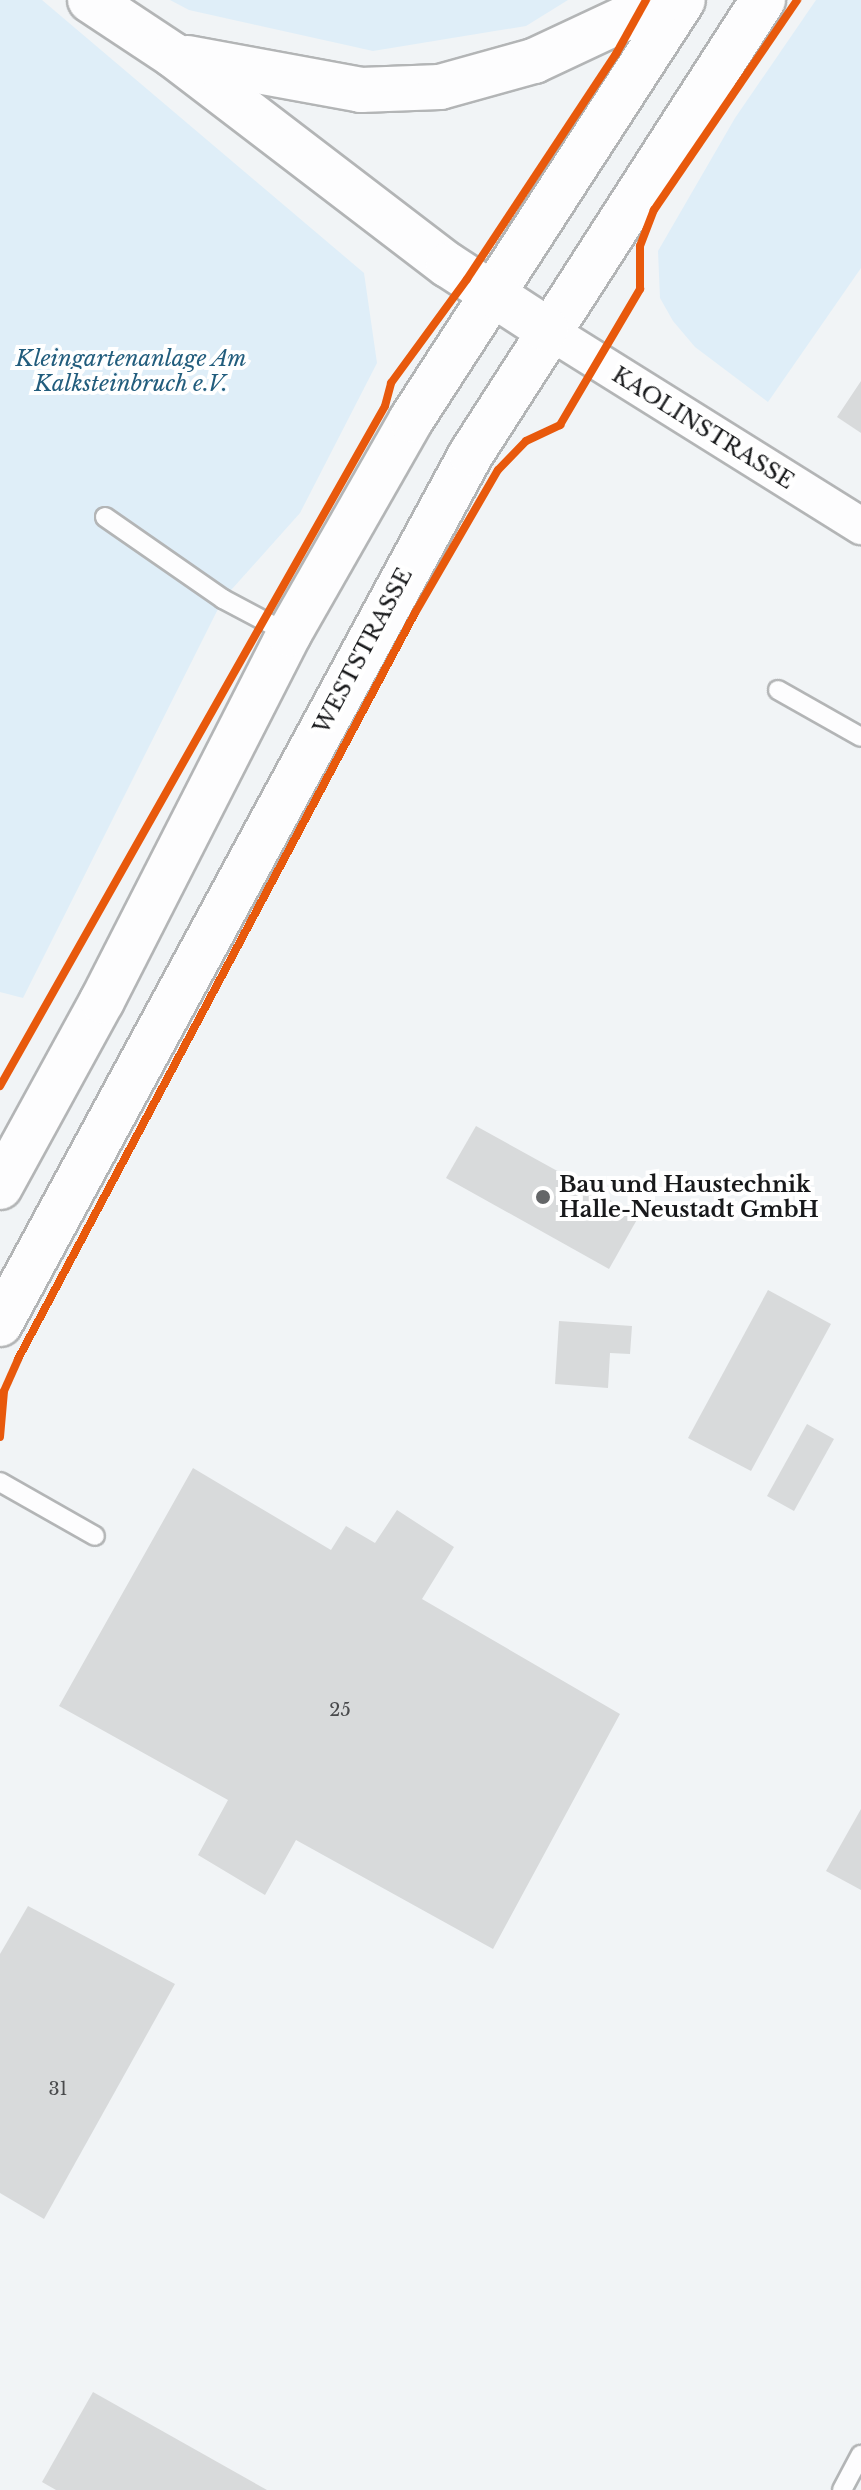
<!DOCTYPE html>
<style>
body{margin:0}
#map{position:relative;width:861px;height:2490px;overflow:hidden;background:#f1f4f6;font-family:"Libre Baskerville",serif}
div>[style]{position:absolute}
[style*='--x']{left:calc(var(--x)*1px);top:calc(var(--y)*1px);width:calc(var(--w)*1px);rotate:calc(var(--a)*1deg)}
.green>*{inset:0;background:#dfeef8}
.building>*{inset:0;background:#d8dadb}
.path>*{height:5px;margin-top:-2.5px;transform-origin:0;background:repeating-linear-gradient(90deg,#d4d5d5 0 6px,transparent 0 12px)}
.roads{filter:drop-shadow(2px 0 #b3b5b6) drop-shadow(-2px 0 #b3b5b6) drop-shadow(0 2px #b3b5b6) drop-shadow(0 -2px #b3b5b6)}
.lane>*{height:18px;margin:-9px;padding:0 9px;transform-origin:9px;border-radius:9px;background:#fdfdfe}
.street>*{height:36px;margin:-18px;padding:0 18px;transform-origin:18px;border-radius:18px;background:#fdfdfe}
.secondary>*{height:44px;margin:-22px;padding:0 22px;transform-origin:22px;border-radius:22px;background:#fdfdfe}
.highway>*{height:44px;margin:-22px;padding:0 22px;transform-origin:22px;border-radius:22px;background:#fdfdfe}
.cycleway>*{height:8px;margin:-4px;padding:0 4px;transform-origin:4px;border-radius:4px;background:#e8590c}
.dots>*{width:22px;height:22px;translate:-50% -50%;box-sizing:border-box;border:4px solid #fff;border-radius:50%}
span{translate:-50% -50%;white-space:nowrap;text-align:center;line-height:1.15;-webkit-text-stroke:8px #fff;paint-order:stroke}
.number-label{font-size:18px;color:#494a4c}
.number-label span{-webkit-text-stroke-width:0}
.park-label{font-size:22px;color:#225d7d;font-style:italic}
.street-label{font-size:22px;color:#18191b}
.poi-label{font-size:22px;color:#18191b;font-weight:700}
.left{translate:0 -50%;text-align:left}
</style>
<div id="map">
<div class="green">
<i style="clip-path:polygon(0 0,42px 0,364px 273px,377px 363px,300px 513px,223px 599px,23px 998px,0 992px)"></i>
<i style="clip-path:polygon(170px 0,568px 0,526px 26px,373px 51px,189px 10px)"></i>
<i style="clip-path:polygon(816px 0,861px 0,861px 268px,768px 402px,695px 347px,673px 321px,660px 298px,658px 251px,735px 118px)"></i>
</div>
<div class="building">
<i style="clip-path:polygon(861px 381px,861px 433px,837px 417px)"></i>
<i style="clip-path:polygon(476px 1126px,639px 1216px,609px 1269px,446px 1178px)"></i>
<i style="clip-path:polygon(768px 1290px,831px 1324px,751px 1471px,688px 1438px)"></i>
<i style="clip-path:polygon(559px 1321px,632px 1326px,630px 1354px,610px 1353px,608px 1388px,555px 1384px)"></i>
<i style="clip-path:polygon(807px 1424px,834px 1439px,794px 1511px,767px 1496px)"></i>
<i style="clip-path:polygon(193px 1468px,331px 1550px,346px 1526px,375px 1543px,397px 1510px,454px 1547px,422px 1599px,620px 1714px,493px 1949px,296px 1840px,265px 1895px,198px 1855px,228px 1800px,59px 1706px)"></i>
<i style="clip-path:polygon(861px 1809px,861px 1890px,826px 1871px)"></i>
<i style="clip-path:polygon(28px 1906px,175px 1984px,44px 2219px,0 2193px,0 1954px)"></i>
<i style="clip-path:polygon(93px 2392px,267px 2490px,56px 2490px,42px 2482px)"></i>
</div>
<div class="path">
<i style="--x:530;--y:439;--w:33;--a:-25"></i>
<i style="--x:560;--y:425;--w:41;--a:-60.9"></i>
<i style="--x:0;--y:1437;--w:46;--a:-85"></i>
<i style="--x:4;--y:1391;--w:33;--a:-67"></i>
</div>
<div class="roads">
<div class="lane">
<i style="--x:105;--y:517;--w:144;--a:34.8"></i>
<i style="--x:223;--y:599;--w:75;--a:27.9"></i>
<i style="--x:778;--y:690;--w:95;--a:29.5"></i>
<i style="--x:0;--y:1482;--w:109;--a:29.6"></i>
<i style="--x:842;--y:2490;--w:40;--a:-62"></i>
</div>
<div class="street">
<i style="--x:546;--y:329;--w:372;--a:32"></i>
</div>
<div class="secondary">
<i style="--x:0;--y:1187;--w:212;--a:-61.3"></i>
<i style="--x:102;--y:1001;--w:412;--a:-63"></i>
<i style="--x:289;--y:634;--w:246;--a:-60.3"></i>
<i style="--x:411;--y:420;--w:500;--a:-57.07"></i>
<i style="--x:0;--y:1324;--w:989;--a:-61.57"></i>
<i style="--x:471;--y:454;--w:540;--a:-57.25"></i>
</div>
<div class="highway">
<i style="--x:90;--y:0;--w:100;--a:33.5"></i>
<i style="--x:173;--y:55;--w:346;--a:37.4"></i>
<i style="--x:448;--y:265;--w:117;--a:33.1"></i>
<i style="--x:187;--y:58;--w:177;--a:10.4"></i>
<i style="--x:361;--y:90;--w:79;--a:-2.2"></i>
<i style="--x:440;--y:87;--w:98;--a:-15.5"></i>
<i style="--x:534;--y:61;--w:144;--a:-25.1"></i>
</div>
</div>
<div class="cycleway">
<i style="--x:0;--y:1086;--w:781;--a:-60.48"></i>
<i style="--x:385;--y:406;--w:24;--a:-75"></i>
<i style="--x:391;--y:383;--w:129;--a:-53.8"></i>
<i style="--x:467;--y:279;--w:270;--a:-56.5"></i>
<i style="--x:616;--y:54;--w:62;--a:-60.9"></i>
<i style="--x:0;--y:1437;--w:46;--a:-85"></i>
<i style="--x:4;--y:1391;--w:35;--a:-66"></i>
<i style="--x:18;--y:1359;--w:845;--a:-61.98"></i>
<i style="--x:415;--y:613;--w:165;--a:-59.9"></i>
<i style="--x:498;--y:470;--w:40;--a:-46"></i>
<i style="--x:526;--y:441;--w:38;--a:-25"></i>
<i style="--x:560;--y:425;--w:158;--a:-59.5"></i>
<i style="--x:640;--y:289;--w:43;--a:-90"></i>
<i style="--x:640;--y:246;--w:39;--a:-69"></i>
<i style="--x:654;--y:210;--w:254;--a:-55.7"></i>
</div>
<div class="dots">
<i style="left:543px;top:1197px;background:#646668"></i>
</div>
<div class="number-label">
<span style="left:340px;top:1710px">25</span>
<span style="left:58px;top:2089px">31</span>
</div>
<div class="park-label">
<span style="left:131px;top:371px">Kleingartenanlage Am<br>Kalksteinbruch e.V.</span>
</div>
<div class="street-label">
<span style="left:703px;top:428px;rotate:32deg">KAOLINSTRASSE</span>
<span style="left:363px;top:651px;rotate:-62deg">WESTSTRASSE</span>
</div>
<div class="poi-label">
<span class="left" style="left:559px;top:1197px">Bau und Haustechnik<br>Halle-Neustadt GmbH</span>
</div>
</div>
